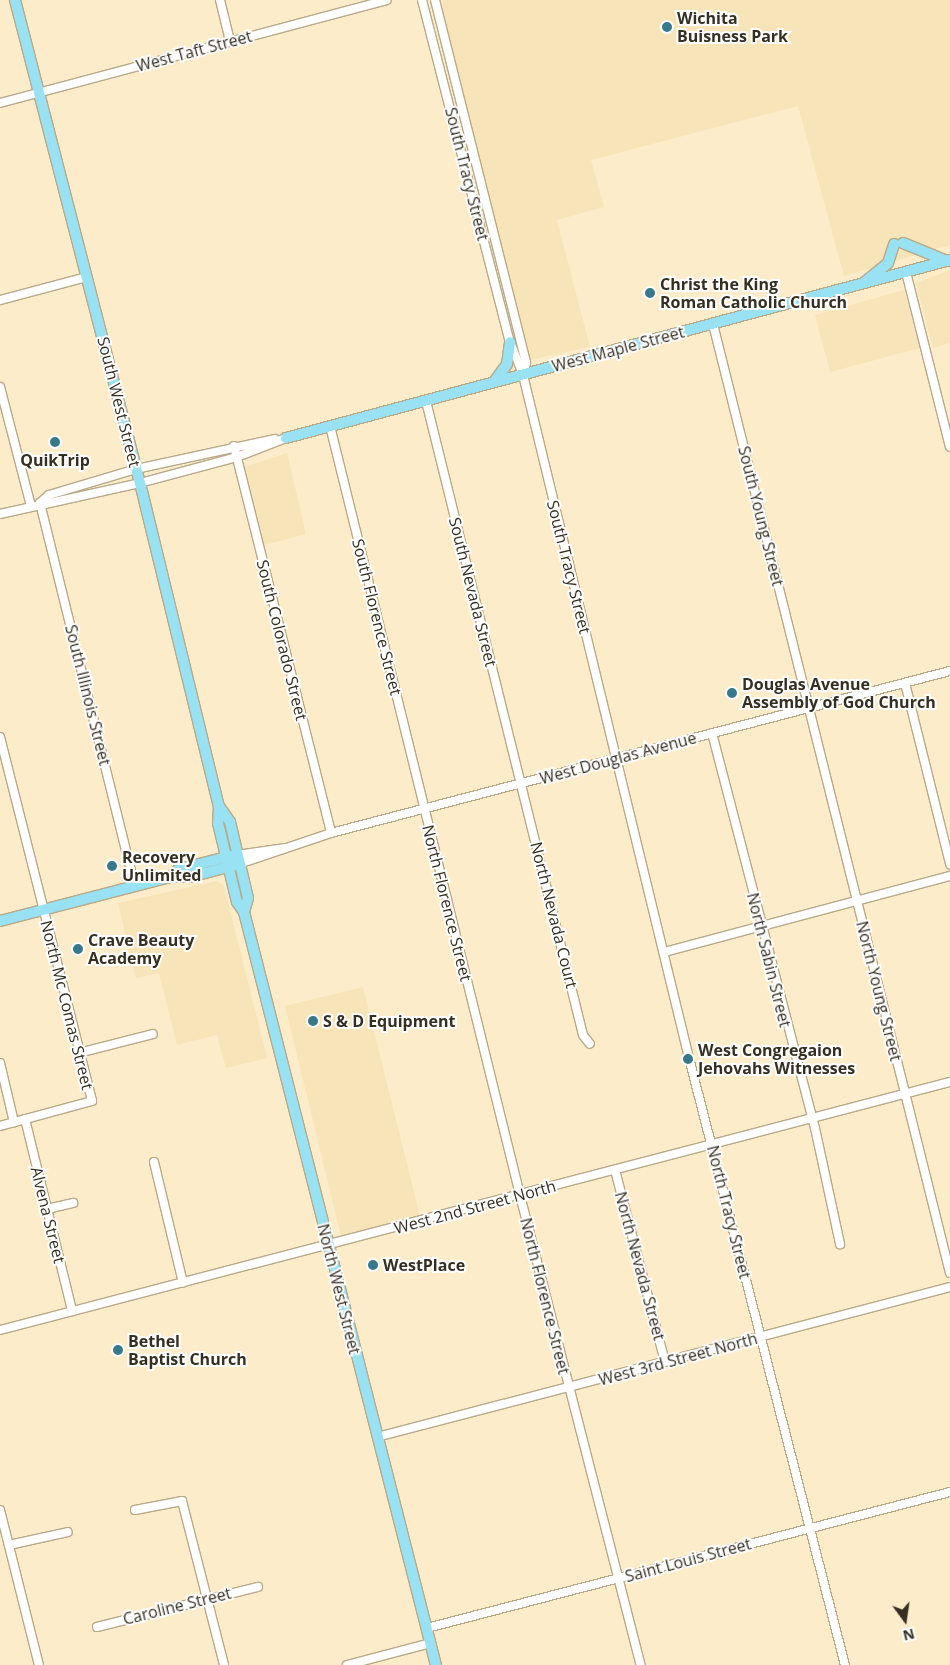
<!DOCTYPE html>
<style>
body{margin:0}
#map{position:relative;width:950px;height:1665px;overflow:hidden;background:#fdecc9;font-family:"Open Sans",sans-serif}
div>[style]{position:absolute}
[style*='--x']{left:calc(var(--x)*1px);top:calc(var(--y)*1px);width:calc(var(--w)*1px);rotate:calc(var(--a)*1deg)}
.built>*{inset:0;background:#f7e4b9}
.roads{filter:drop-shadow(1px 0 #b9a988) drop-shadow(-1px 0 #b9a988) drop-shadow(0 1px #b9a988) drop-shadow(0 -1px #b9a988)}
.minor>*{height:8px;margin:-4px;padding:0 4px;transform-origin:4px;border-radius:4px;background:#fff}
.major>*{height:10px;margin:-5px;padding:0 5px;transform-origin:5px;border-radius:5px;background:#98e2f3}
.dots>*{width:14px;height:14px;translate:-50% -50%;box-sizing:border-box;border:2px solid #fff;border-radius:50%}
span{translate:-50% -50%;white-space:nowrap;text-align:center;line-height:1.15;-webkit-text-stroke:4px #fff;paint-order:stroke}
.poi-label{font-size:16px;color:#352f21;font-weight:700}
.left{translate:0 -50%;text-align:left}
.street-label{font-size:16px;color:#352f21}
.north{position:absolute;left:880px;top:1595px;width:50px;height:50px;-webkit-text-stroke:4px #fff;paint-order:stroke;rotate:166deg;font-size:14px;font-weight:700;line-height:20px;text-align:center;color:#352f21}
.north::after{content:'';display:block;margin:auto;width:18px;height:22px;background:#352f21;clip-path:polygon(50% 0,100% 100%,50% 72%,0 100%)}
</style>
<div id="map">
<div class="built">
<i style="clip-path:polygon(443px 0,950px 0,950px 245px,844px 276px,798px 106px,591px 160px,604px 207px,557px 220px,590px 347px,531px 360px,526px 355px,442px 15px)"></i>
<i style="clip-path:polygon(950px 270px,950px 343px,933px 348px,916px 283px)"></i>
<i style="clip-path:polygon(904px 290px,920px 348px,830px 372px,815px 315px)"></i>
<i style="clip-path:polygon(287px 453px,306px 534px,264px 545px,244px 467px)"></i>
<i style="clip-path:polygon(217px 881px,224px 886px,267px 1058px,226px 1068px,217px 1035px,177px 1045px,159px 973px,136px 978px,118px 903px)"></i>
<i style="clip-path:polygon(363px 987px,420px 1216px,341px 1236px,285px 1006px)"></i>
</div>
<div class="roads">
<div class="minor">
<i style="--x:220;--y:0;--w:42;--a:76.3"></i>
<i style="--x:422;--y:0;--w:353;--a:75.6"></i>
<i style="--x:510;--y:342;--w:35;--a:68"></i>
<i style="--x:523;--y:375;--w:703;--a:76.34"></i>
<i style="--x:689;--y:1058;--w:627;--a:75.59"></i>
<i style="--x:435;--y:0;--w:374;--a:75.9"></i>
<i style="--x:526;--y:363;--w:12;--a:104"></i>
<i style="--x:0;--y:103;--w:400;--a:-14.9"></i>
<i style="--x:906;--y:272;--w:180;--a:75.9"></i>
<i style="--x:0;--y:300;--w:90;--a:-14.8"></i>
<i style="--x:713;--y:324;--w:978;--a:75.98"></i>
<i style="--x:0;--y:387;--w:123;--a:75.4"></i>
<i style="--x:426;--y:401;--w:653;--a:76.09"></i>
<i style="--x:583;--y:1035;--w:11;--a:52"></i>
<i style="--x:330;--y:426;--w:800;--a:76.12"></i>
<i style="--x:522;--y:1203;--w:477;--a:75.6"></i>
<i style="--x:234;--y:446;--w:399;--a:75.9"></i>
<i style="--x:40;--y:503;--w:395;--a:76.1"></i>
<i style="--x:40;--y:503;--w:12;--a:-42"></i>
<i style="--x:49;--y:495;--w:91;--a:-16.6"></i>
<i style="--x:136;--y:469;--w:142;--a:-12.2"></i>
<i style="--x:0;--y:514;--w:143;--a:-12.5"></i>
<i style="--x:140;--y:483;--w:100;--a:-15"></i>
<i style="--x:237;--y:457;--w:53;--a:-21.2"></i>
<i style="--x:905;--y:683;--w:187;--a:76"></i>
<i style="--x:712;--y:733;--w:408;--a:75.4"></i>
<i style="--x:815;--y:1128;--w:119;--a:77.8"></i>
<i style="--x:0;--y:737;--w:375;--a:75.8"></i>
<i style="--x:92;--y:1101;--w:95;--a:164.8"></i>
<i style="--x:237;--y:855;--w:49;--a:-8.3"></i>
<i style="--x:239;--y:864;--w:97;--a:-18.6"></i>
<i style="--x:331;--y:833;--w:640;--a:-14.67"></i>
<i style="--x:664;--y:952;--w:296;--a:-14.9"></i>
<i style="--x:79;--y:1053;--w:76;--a:-14.4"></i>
<i style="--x:0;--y:1063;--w:61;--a:76.7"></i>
<i style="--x:25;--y:1119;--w:198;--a:76.2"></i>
<i style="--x:154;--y:1162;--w:124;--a:76.5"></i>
<i style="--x:615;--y:1170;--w:198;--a:75.4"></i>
<i style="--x:47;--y:1209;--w:27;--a:-13"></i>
<i style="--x:0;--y:1330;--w:982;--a:-14.63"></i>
<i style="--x:377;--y:1437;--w:592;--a:-14.67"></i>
<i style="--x:0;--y:1510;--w:160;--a:75.9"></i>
<i style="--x:135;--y:1510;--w:48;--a:-10.8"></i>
<i style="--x:182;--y:1501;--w:169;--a:75.6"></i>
<i style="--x:9;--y:1545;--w:60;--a:-12.4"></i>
<i style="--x:97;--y:1627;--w:166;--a:-14"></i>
<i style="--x:427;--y:1628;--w:540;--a:-14.58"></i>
<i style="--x:347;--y:1665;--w:87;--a:-14.7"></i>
</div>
<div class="major">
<i style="--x:15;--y:0;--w:499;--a:75.5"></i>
<i style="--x:140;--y:483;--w:333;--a:76.3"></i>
<i style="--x:219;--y:806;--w:17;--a:93"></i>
<i style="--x:218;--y:823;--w:81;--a:76.5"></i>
<i style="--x:237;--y:902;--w:12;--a:55"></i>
<i style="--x:244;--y:912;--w:777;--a:75.7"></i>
<i style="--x:903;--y:243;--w:48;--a:22.2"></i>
<i style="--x:866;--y:281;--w:28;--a:-39"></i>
<i style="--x:888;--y:263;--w:20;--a:-72"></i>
<i style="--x:494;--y:382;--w:22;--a:-54"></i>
<i style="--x:507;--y:364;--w:22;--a:-82"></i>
<i style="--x:286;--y:438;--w:687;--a:-15.01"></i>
<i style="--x:219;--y:806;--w:19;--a:55"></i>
<i style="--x:230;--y:822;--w:78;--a:76.7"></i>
<i style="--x:248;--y:898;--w:15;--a:106"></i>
<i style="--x:170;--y:877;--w:12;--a:-42"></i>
<i style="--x:179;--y:869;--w:54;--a:-14"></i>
<i style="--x:0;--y:921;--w:176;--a:-14.5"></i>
<i style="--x:170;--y:877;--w:20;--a:0"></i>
<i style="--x:190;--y:877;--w:51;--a:-14.9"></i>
</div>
</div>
<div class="dots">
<i style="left:667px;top:27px;background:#36798a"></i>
<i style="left:650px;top:293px;background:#36798a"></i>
<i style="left:55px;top:442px;background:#36798a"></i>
<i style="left:732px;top:693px;background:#36798a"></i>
<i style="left:112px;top:866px;background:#36798a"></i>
<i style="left:78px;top:949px;background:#36798a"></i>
<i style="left:313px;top:1021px;background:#36798a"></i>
<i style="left:688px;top:1059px;background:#36798a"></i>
<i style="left:373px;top:1265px;background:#36798a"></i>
<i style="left:118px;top:1350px;background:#36798a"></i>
</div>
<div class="poi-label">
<span class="left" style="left:677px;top:27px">Wichita<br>Buisness Park</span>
<span class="left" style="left:660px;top:293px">Christ the King<br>Roman Catholic Church</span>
<span style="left:55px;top:460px">QuikTrip</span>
<span class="left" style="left:742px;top:693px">Douglas Avenue<br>Assembly of God Church</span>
<span class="left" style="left:122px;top:866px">Recovery<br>Unlimited</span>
<span class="left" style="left:88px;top:949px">Crave Beauty<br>Academy</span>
<span class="left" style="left:323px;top:1021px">S &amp; D Equipment</span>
<span class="left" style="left:698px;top:1059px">West Congregaion<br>Jehovahs Witnesses</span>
<span class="left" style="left:383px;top:1265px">WestPlace</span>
<span class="left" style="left:128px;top:1350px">Bethel<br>Baptist Church</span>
</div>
<div class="street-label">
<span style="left:194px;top:51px;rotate:-15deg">West Taft Street</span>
<span style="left:467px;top:174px;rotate:76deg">South Tracy Street</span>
<span style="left:618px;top:349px;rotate:-15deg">West Maple Street</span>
<span style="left:119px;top:402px;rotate:76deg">South West Street</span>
<span style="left:761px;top:516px;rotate:76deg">South Young Street</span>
<span style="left:569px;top:567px;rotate:76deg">South Tracy Street</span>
<span style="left:473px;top:592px;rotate:76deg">South Nevada Street</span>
<span style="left:377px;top:617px;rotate:76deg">South Florence Street</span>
<span style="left:282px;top:640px;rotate:76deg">South Colorado Street</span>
<span style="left:88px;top:695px;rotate:76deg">South Illinois Street</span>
<span style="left:618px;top:758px;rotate:-15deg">West Douglas Avenue</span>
<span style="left:447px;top:903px;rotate:76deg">North Florence Street</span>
<span style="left:554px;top:915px;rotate:76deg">North Nevada Court</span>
<span style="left:769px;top:960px;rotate:76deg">North Sabin Street</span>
<span style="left:879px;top:991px;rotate:76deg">North Young Street</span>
<span style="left:67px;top:1005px;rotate:76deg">North Mc Comas Street</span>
<span style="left:475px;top:1207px;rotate:-15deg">West 2nd Street North</span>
<span style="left:729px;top:1212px;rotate:76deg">North Tracy Street</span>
<span style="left:48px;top:1215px;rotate:76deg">Alvena Street</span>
<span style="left:640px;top:1266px;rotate:75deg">North Nevada Street</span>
<span style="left:339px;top:1289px;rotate:76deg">North West Street</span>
<span style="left:545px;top:1296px;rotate:76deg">North Florence Street</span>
<span style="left:678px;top:1359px;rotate:-15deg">West 3rd Street North</span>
<span style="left:688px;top:1560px;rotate:-15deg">Saint Louis Street</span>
<span style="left:177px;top:1606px;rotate:-14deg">Caroline Street</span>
</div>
<div class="north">N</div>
</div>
